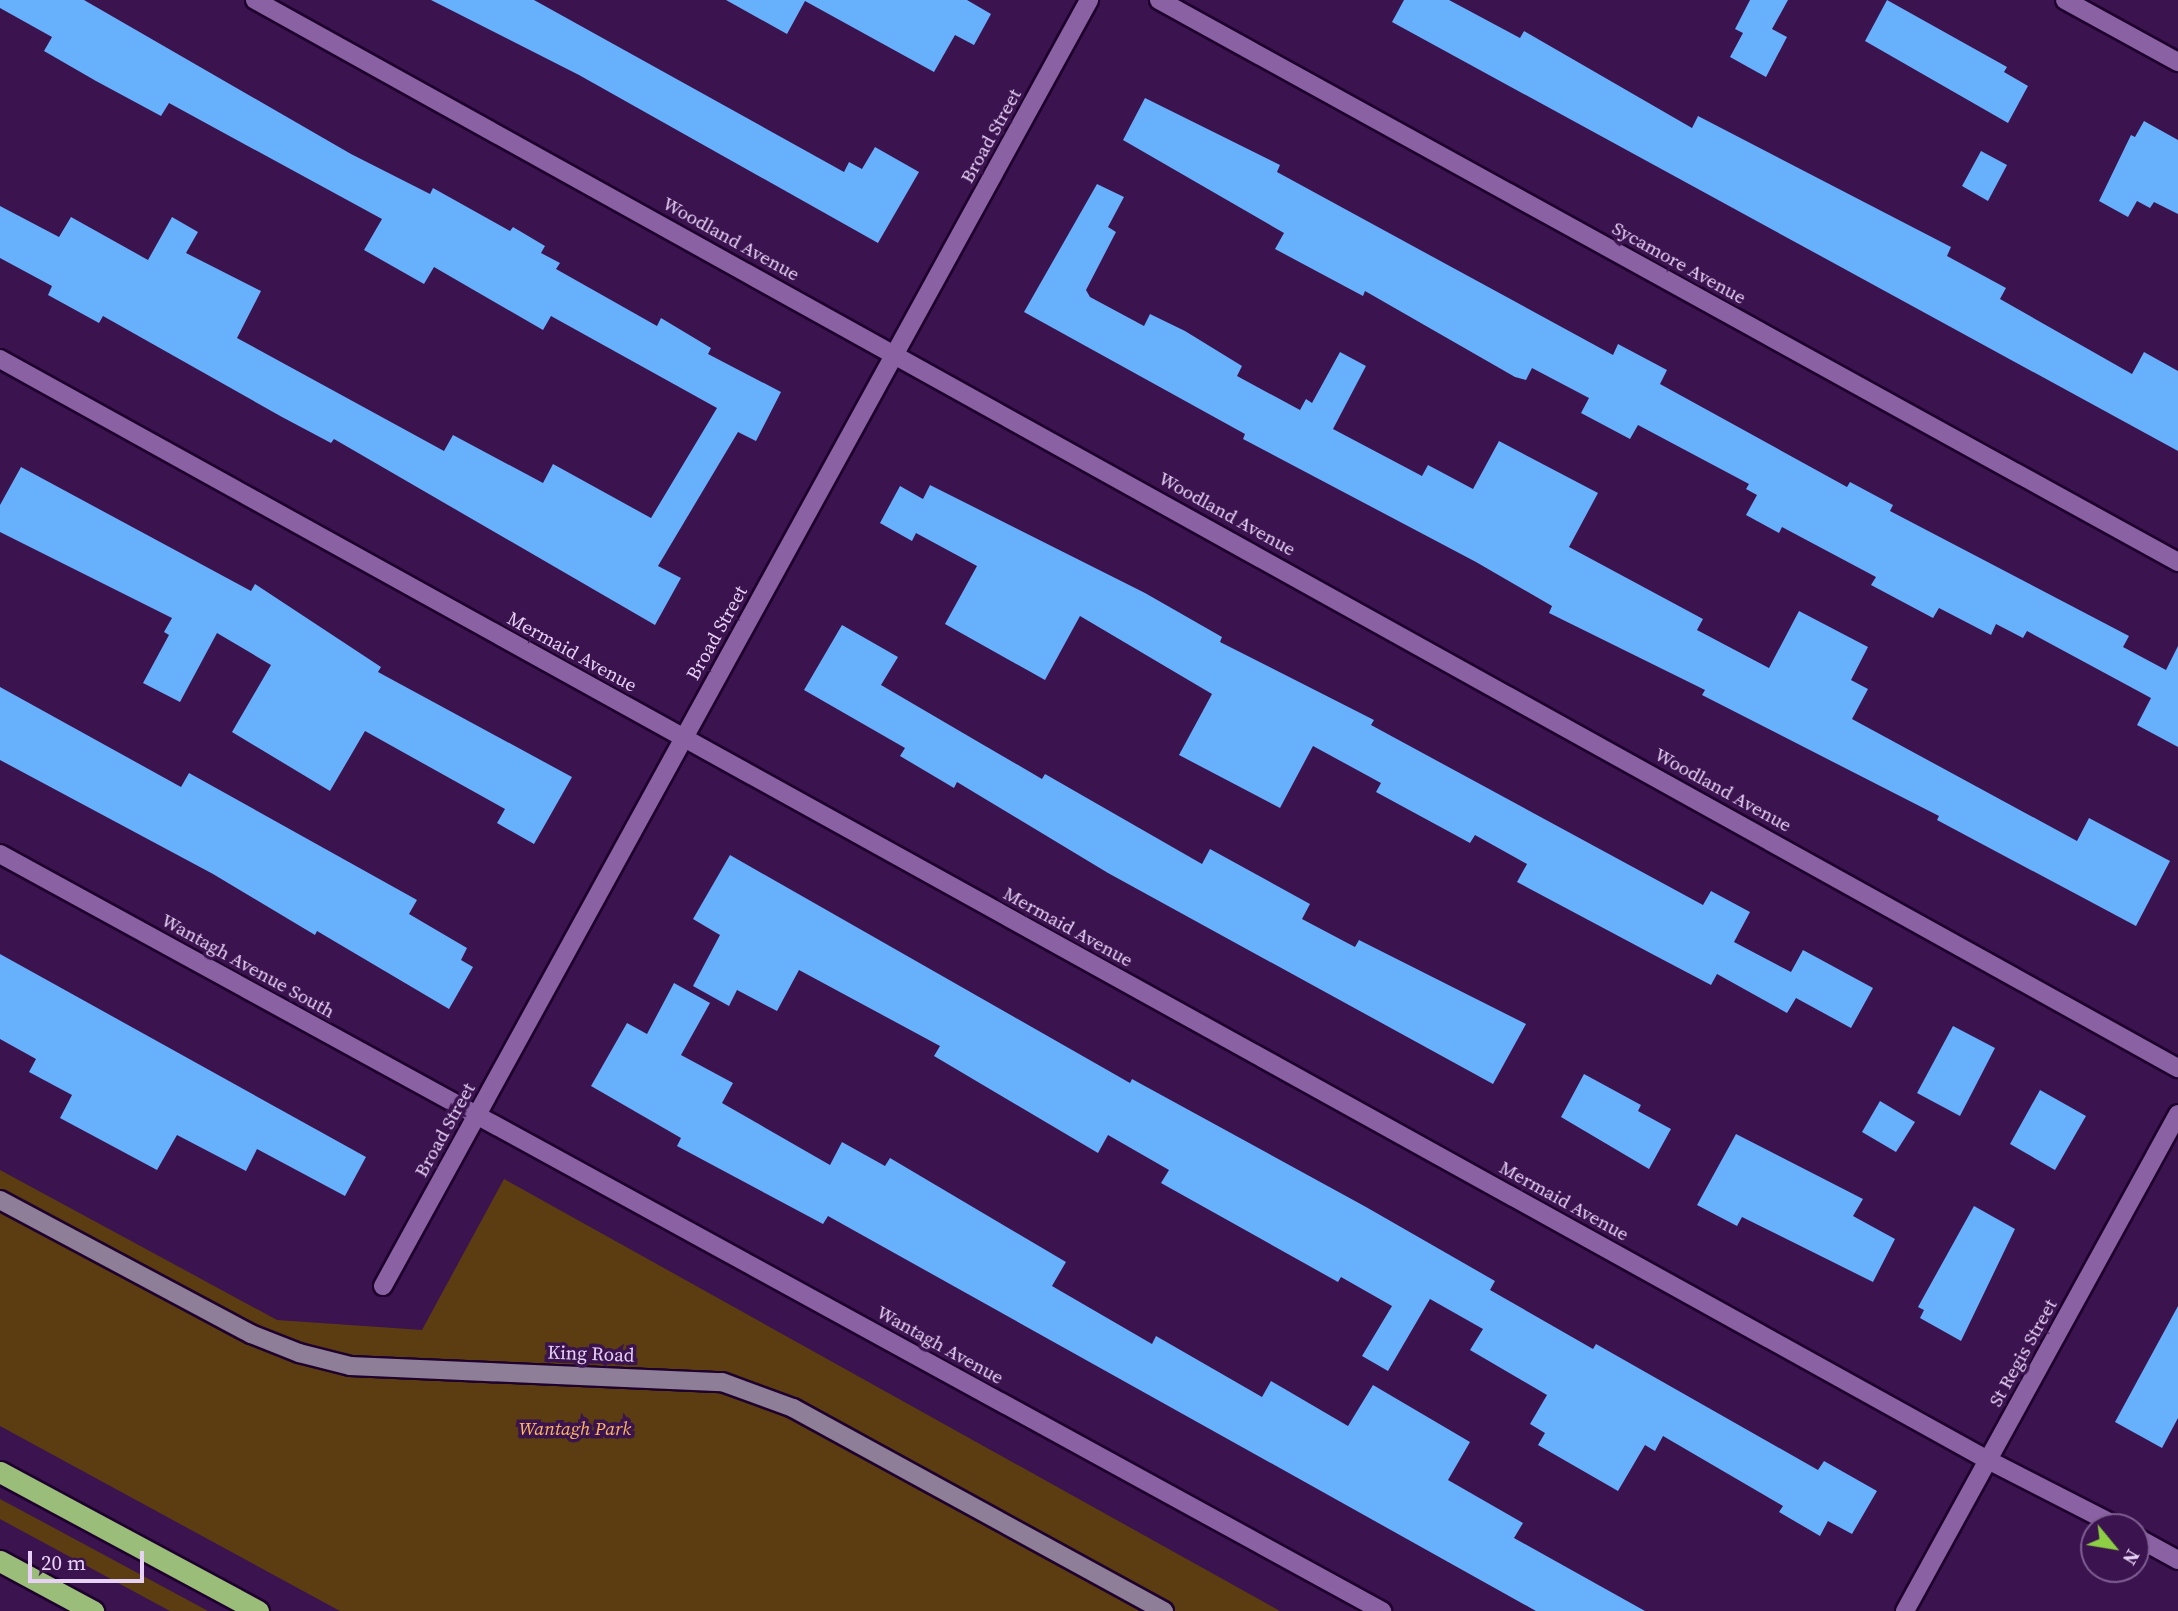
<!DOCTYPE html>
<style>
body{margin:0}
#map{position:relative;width:2178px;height:1611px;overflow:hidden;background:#3a134f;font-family:"Source Serif 4",serif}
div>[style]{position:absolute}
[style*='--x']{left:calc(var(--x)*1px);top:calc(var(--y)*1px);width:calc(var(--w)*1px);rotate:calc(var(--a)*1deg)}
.green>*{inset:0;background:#5c3d11}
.building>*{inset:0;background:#67b0fc}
.roads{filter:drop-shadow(2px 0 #1e022d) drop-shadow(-2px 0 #1e022d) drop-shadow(0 2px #1e022d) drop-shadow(0 -2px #1e022d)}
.street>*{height:18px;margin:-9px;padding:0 9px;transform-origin:9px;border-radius:9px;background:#8a62a4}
.secondary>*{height:18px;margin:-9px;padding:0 9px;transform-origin:9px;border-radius:9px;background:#8f7e97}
.highway>*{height:21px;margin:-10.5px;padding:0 10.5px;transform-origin:10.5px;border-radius:10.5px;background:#9abe79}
span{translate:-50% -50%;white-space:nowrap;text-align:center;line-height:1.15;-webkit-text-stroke:7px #3a134f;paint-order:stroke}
.street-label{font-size:19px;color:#e7d2f6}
.park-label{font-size:19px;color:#fcb760;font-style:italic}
.north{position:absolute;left:2080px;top:1513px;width:70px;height:70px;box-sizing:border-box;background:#3a134f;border:2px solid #7f5f92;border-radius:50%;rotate:120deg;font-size:19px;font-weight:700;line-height:28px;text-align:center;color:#e7d2f6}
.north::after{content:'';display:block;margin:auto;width:24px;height:32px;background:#8dce44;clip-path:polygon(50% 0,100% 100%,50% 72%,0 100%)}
.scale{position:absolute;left:28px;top:1551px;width:116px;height:32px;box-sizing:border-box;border:4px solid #e7d2f6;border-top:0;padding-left:9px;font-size:21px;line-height:24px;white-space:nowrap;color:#e7d2f6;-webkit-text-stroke:5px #3a134f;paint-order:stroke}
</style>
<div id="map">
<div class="green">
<i style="clip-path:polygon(0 1170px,277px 1320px,422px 1330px,504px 1179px,1280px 1611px,340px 1611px,0 1426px)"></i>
<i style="clip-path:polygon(0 1499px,82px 1543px,208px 1611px,170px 1611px,0 1519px)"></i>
</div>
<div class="building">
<i style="clip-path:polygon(0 0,84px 0,351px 154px,430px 194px,433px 188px,510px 231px,513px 227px,545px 246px,541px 253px,560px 263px,556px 269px,657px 326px,661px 318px,711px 348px,708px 354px,781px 392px,756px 441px,738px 432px,658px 566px,681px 578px,655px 625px,334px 439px,331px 443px,282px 417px,103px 316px,99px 323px,48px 295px,52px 286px,0 258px,0 206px,59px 237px,71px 217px,148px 260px,172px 217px,198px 232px,186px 253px,261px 291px,237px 338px,444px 451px,453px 435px,543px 483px,553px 464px,651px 518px,717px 408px,551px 316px,543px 330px,434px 267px,424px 284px,364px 250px,382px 219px,169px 103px,161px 116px,96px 81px,44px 51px,52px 37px,0 8px)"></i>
<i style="clip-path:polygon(431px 0,534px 0,844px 172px,849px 162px,862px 169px,875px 147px,919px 172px,878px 243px,579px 75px)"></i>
<i style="clip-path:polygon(726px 0,967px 0,991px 14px,974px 45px,955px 35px,934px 72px,805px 1px,787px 34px)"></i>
<i style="clip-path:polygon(1404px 0,1449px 0,1520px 38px,1524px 31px,1692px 128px,1698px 116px,1951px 247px,1947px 256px,2006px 288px,2000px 299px,2132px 374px,2144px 352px,2178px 371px,2178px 451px,1392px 22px)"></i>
<i style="clip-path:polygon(1750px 0,1788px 0,1772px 29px,1787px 37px,1766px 77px,1730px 57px,1743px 33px,1735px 29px)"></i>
<i style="clip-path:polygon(1887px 0,2007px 67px,2004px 72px,2028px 86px,2008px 123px,1865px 41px)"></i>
<i style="clip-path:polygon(1145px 98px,1280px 165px,1277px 172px,1613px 355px,1618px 344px,1667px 370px,1660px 384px,1847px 487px,1850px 482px,1893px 505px,1890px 511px,2129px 636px,2123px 647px,2166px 670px,2178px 646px,2178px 747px,2137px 725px,2151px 698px,2027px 631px,2023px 638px,1996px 624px,1991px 635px,1939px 608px,1933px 618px,1871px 585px,1876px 577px,1782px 527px,1779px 533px,1746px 515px,1757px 495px,1746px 489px,1749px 484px,1638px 425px,1630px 439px,1581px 413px,1589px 398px,1532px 368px,1526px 380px,1515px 377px,1365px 291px,1363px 296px,1275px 249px,1284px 233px,1123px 140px)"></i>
<i style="clip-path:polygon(2144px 121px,2178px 140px,2178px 214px,2154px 202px,2150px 208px,2137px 201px,2128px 217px,2099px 201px,2131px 135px,2135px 137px)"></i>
<i style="clip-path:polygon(1981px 151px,2007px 165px,1988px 201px,1962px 186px)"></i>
<i style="clip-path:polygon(1097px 184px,1124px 197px,1108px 227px,1116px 232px,1086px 290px,1090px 297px,1144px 326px,1150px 314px,1185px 331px,1242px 366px,1237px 376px,1300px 410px,1306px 399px,1312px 403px,1340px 352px,1366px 366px,1333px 429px,1422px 476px,1428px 465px,1473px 489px,1499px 441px,1598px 493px,1569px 547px,1703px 619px,1697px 630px,1769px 668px,1799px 611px,1868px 647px,1851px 680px,1868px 689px,1852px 719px,2077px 841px,2089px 818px,2170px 861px,2136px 926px,1937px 820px,1939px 816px,1702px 695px,1705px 690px,1549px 613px,1552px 606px,1476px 562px,1243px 439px,1245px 434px,1024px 312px)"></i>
<i style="clip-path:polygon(21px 467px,251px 591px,255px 584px,381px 667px,378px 672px,572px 777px,534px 844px,497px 823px,505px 809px,365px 731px,330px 791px,232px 732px,271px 665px,217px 633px,180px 702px,143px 683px,169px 635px,164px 632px,172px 618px,0 532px,0 505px)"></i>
<i style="clip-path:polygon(930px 485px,1145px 593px,1222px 637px,1220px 642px,1374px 720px,1371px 725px,1703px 905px,1711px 891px,1750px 912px,1734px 942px,1791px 972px,1803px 950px,1873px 988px,1851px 1028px,1796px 998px,1787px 1013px,1717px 974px,1711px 985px,1654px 955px,1517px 882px,1527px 864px,1475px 835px,1470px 843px,1376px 792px,1381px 783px,1313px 746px,1280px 808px,1179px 755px,1212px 694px,1080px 616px,1045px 680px,945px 624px,977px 566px,916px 533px,912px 541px,880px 523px,900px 486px,923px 499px)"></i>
<i style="clip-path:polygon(842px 625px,898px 657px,881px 685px,975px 740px,1042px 779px,1045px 774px,1202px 864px,1210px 849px,1310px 904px,1302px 919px,1355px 947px,1359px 940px,1526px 1024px,1493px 1084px,1108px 873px,957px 782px,954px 788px,900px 756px,905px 748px,804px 690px)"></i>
<i style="clip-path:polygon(0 687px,181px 787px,189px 773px,417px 900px,409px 914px,467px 948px,461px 960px,473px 967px,449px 1009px,317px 931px,315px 935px,213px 874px,0 760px)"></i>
<i style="clip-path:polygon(730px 855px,1130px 1083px,1132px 1079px,1366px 1207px,1495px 1281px,1490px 1290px,1593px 1349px,1596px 1344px,1818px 1470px,1824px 1461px,1877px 1491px,1852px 1534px,1828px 1521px,1820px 1536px,1779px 1512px,1783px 1506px,1663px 1436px,1655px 1451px,1645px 1445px,1618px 1491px,1538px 1445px,1545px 1433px,1530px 1424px,1547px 1395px,1470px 1350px,1483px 1329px,1430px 1299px,1388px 1371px,1362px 1356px,1392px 1306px,1341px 1277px,1338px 1282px,1161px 1183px,1169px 1170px,1108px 1135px,1098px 1153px,934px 1056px,940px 1046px,799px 970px,777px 1011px,737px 990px,729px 1006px,693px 986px,720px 935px,693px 919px)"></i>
<i style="clip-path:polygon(0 954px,366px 1157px,345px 1196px,257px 1149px,246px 1171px,177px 1135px,157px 1170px,60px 1118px,72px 1095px,29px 1072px,36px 1059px,0 1039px)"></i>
<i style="clip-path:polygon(674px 983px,710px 1003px,681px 1055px,733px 1083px,722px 1103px,830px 1165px,842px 1142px,885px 1166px,890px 1158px,1066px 1262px,1052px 1286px,1152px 1344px,1156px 1336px,1262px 1397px,1271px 1381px,1348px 1426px,1373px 1385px,1470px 1442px,1448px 1480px,1523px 1523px,1514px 1538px,1645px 1611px,1536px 1611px,828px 1216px,823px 1224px,677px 1146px,681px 1138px,591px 1086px,627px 1023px,647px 1034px)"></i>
<i style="clip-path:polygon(1953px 1026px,1995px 1048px,1960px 1116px,1917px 1093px)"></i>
<i style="clip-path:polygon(1584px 1074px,1641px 1105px,1638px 1111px,1671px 1129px,1649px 1169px,1561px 1117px)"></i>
<i style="clip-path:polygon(2040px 1090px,2086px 1116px,2055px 1170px,2010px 1144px)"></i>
<i style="clip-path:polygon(1880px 1101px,1915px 1122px,1896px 1152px,1862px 1132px)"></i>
<i style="clip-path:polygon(1736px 1134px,1863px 1199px,1853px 1216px,1895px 1239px,1873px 1282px,1742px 1217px,1737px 1226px,1697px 1205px)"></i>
<i style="clip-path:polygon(1974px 1206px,2015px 1229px,1961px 1341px,1920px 1318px,1924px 1310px,1918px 1307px)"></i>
<i style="clip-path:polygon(2178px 1306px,2178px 1418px,2162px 1448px,2115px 1422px)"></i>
</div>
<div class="roads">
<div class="street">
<i style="--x:255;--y:0;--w:2200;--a:29.05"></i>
<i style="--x:1159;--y:0;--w:1164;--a:28.88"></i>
<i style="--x:2065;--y:0;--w:129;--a:28.8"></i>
<i style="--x:0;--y:359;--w:2273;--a:28.98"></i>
<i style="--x:1988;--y:1460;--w:147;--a:27.1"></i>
<i style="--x:0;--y:854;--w:1576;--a:28.71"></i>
<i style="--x:383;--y:1286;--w:1467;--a:-61.23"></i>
<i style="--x:2136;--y:1537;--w:48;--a:28.7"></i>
<i style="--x:1905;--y:1611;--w:567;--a:-61.22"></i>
</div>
<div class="secondary">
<i style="--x:0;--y:1200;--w:285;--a:28.1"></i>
<i style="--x:251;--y:1334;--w:52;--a:21.6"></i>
<i style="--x:299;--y:1353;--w:53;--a:14.3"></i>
<i style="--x:350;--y:1366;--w:372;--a:2.5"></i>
<i style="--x:722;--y:1382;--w:76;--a:20.1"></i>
<i style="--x:793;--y:1408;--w:423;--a:28.7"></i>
</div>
<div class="highway">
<i style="--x:0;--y:1472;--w:293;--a:28.3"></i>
<i style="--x:0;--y:1561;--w:106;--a:28.3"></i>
</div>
</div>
<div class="street-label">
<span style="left:991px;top:136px;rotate:-61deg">Broad Street</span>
<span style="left:731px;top:239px;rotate:29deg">Woodland Avenue</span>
<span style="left:1679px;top:263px;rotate:29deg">Sycamore Avenue</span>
<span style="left:1227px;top:514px;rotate:29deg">Woodland Avenue</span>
<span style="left:717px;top:633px;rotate:-61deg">Broad Street</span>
<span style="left:572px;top:652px;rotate:29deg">Mermaid Avenue</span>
<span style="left:1723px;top:790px;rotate:29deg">Woodland Avenue</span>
<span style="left:1068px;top:927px;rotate:29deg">Mermaid Avenue</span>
<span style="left:248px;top:966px;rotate:29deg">Wantagh Avenue South</span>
<span style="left:445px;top:1130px;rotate:-61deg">Broad Street</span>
<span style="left:1564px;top:1201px;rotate:29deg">Mermaid Avenue</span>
<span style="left:940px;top:1345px;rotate:29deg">Wantagh Avenue</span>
<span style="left:2023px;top:1353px;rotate:-61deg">St Regis Street</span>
<span style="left:591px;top:1354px;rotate:2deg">King Road</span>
</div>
<div class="park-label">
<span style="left:575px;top:1429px">Wantagh Park</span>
</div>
<div class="north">N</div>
<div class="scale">20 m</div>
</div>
